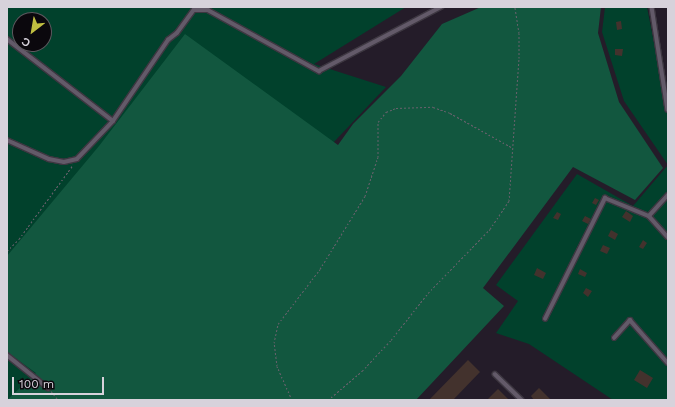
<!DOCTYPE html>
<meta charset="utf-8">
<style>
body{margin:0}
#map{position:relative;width:675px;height:407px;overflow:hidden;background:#241c29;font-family:"Work Sans",sans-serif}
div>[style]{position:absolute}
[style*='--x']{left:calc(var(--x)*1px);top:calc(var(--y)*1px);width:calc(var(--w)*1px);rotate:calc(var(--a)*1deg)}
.green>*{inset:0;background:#01412c}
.forest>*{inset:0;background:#12573f}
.building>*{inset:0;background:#43322d}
.path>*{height:1px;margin-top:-0.5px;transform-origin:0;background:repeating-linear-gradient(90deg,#68616c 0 2px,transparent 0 4px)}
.roads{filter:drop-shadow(1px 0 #3d3741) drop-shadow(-1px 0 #3d3741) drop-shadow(0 1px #3d3741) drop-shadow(0 -1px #3d3741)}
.service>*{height:3.5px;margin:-1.75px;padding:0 1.75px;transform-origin:1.75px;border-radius:1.75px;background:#635a69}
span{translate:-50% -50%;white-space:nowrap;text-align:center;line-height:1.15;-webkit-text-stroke:3px #0b080d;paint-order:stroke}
.frame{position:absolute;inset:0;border:8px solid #d7d2db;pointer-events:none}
.north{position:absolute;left:12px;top:12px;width:40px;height:40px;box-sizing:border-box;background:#0b080d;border:1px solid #5d595f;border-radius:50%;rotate:211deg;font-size:11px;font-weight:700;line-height:16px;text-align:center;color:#d7d2db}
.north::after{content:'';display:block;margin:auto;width:14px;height:18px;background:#c0be41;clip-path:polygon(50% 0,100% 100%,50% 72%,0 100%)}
.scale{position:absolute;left:12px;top:377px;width:92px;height:18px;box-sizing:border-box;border:2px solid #d7d2db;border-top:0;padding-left:5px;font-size:12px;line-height:14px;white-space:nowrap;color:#d7d2db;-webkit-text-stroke:3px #0b080d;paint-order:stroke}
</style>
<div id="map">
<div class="green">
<i style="clip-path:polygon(evenodd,7px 7px,406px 7px,314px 64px,386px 87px,333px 143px,7px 400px,7px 7px,20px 20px,44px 20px,44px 44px,20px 44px,20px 20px)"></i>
<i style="clip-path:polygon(605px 7px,647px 7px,661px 79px,668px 89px,668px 165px,624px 101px,602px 32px)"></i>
<i style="clip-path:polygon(668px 165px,668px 400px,613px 400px,529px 344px,496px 333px,518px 301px,496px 285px,577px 174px,633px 206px)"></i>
</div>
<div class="forest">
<i style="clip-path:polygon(481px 7px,601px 7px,598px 33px,619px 102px,663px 168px,635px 200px,573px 167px,483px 288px,504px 306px,416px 400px,7px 400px,36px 373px,7px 352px,7px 256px,99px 146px,185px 34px,338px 145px,353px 124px,401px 76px,442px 24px)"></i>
</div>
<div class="building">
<i style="clip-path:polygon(621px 21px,622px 29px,617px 30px,616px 22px)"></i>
<i style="clip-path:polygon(615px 49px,623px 49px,622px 56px,615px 55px)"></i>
<i style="clip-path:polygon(595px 198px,599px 200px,596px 205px,592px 203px)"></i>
<i style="clip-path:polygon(626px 211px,633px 216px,630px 222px,622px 217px)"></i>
<i style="clip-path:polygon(557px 212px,561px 214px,558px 220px,553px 218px)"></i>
<i style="clip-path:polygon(585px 216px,591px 219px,588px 224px,582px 221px)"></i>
<i style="clip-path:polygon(611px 230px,618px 234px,615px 240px,608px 236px)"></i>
<i style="clip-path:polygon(643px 240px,647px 243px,643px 249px,639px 247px)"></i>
<i style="clip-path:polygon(603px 245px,610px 248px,607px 254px,600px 251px)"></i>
<i style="clip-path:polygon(537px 268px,546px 273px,543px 279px,534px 275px)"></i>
<i style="clip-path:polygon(580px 269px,587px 273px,585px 277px,578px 274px)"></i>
<i style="clip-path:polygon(586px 288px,592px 291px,588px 297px,583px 293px)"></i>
<i style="clip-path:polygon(468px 360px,480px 372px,453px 400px,429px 400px)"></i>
<i style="clip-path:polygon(640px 370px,653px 378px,647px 388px,634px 380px)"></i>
<i style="clip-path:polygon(539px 388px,551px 400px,534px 400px,531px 396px)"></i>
<i style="clip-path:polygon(498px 389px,509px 400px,487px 400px)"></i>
</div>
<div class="path">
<i style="--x:7;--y:251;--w:17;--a:-45"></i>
<i style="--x:19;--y:239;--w:92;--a:-53.9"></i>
<i style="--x:51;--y:391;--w:11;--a:52"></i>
<i style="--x:292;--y:400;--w:37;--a:-114"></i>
<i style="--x:277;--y:366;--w:23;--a:-97"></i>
<i style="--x:274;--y:343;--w:19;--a:-78"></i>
<i style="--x:278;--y:324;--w:69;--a:-52.6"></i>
<i style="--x:320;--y:269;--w:86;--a:-58.3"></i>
<i style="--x:365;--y:196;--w:41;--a:-71.6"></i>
<i style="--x:378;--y:157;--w:35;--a:-90"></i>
<i style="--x:378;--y:122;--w:13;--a:-51"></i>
<i style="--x:386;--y:112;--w:11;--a:-22"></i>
<i style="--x:396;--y:108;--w:37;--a:-2"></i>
<i style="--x:433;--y:107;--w:18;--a:19"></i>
<i style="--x:450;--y:113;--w:70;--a:29.1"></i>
<i style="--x:328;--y:400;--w:45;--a:-40.5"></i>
<i style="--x:362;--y:371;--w:42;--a:-46.9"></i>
<i style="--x:391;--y:340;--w:60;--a:-51.8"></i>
<i style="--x:428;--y:293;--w:89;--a:-45.9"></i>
<i style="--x:490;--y:229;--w:34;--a:-56"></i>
<i style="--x:509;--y:201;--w:143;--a:-86"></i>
<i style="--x:519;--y:58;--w:25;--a:-90"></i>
<i style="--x:519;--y:33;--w:26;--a:-99"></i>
</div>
<div class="roads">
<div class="service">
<i style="--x:652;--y:7;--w:104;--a:81.2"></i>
<i style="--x:7;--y:39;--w:134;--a:37.7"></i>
<i style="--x:7;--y:140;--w:46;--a:24.3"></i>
<i style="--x:49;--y:159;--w:15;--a:11"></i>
<i style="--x:64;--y:162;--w:13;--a:-13"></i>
<i style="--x:77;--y:159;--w:52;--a:-46.5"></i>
<i style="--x:113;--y:121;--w:98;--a:-55.8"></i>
<i style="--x:168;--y:40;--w:11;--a:-38"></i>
<i style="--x:177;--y:33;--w:29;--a:-54"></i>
<i style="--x:194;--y:10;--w:14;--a:0"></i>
<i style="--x:208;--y:10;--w:127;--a:28.8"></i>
<i style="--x:319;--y:71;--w:138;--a:-27.7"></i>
<i style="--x:649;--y:216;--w:28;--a:48"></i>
<i style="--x:545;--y:319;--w:135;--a:-63.6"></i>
<i style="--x:605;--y:198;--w:48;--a:22.2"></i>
<i style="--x:649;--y:216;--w:28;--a:-48"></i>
<i style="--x:614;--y:338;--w:24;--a:-48"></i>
<i style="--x:630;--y:320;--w:57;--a:48.5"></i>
<i style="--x:7;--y:355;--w:53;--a:38.8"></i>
<i style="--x:495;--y:374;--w:37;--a:44"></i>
</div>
</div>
<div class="frame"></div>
<div class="north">С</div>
<div class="scale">100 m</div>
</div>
